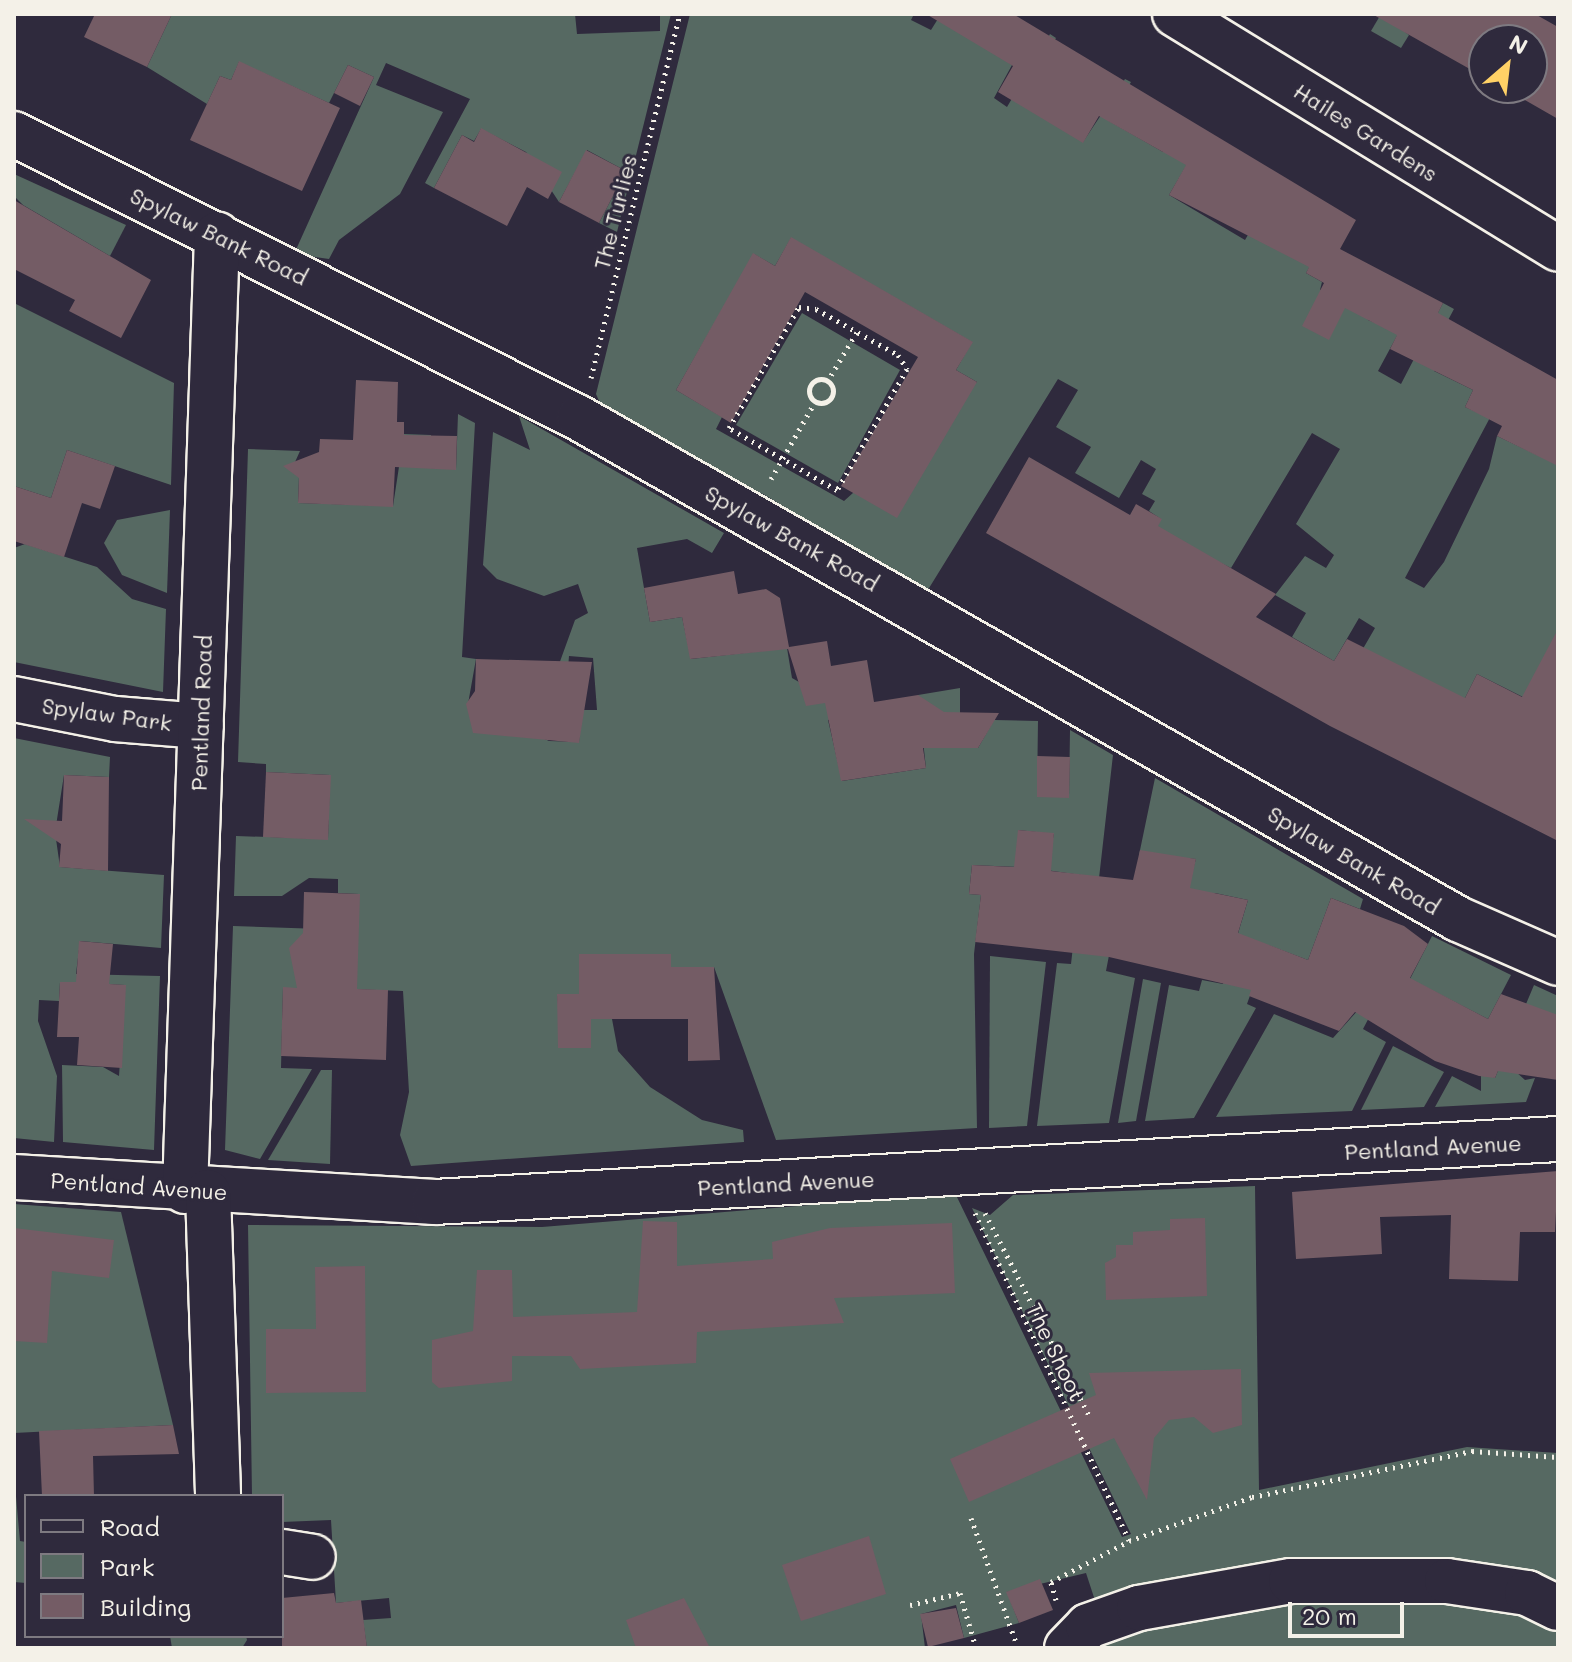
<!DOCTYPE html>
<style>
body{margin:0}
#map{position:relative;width:1572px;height:1662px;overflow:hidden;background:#2f2a3d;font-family:Mali,sans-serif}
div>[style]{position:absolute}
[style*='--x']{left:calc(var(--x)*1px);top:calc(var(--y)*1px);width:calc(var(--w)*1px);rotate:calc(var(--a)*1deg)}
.green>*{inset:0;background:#566962}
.building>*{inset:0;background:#745c65}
.path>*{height:5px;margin-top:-2.5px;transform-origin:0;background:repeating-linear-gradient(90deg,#f4f1e8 0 2px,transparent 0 8px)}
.path>.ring{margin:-2.5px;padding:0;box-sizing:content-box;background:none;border:5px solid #f4f1e8;border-radius:50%}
.roads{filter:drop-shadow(2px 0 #f4f1e8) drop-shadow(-2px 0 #f4f1e8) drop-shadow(0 2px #f4f1e8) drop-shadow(0 -2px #f4f1e8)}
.minor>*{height:44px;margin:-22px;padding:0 22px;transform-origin:22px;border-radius:22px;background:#2f2a3d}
span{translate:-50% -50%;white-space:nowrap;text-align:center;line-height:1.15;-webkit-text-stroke:6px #2f2a3d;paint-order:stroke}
.street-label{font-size:22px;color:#f4f1e8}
.frame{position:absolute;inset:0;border:16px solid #f4f1e8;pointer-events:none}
.legend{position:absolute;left:24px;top:1494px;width:260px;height:144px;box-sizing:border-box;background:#2f2a3d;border:2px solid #7e7a81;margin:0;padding:10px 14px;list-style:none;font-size:24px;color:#f4f1e8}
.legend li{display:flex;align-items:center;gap:16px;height:40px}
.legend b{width:40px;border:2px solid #7e7a81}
.north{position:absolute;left:1468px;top:24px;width:80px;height:80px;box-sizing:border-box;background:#2f2a3d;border:2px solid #7e7a81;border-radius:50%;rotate:28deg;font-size:22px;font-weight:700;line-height:32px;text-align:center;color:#f4f1e8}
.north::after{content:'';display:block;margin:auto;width:28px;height:36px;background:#ffd166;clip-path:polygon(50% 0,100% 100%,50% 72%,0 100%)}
.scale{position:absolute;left:1288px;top:1602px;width:116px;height:36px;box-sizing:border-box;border:4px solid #f4f1e8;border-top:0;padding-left:10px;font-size:24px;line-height:28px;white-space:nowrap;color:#f4f1e8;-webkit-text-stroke:6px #2f2a3d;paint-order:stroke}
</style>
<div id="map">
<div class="green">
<i style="clip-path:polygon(172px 14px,575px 14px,577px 34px,660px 31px,660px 14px,671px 14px,617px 232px,599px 223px,626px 171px,587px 150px,559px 202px,526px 152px,481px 129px,474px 141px,462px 135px,434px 188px,425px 183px,470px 99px,386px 63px,376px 85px,443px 112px,400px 194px,339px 240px,329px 259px,294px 254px,374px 77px,348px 65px,329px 103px,239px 62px,231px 80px,220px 76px,207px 104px,147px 67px)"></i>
<i style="clip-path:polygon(evenodd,690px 14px,914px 14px,911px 20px,931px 30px,941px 14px,1012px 65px,994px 98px,1007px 107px,1050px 34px,1056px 38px,1033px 76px,1083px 142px,1125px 79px,1131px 82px,1109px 121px,1163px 152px,1169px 143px,1206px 132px,1169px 195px,1245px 240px,1281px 178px,1317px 254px,1306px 273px,1322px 282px,1320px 290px,1360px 276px,1368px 320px,1399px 332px,1378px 371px,1401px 384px,1443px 303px,1454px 309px,1446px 324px,1455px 328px,1434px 371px,1473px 390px,1465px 407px,1483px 415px,1520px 361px,1405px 578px,1424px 588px,1444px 562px,1489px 469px,1497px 436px,1537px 455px,1558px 434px,1558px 636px,1523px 697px,1477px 674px,1453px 722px,1321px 721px,1375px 628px,1359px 618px,1334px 661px,1292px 637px,1306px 613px,1275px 595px,1305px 556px,1326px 568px,1334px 555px,1296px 524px,1340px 449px,1312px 433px,1231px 568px,1155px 530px,1161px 519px,1149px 511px,1155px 501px,1142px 494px,1156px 469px,1141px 460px,1119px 498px,1075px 473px,1091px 447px,1056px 427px,1078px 390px,1058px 379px,926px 593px,763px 494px,747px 491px,603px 410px,596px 394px,690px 14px,791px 238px,972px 342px,956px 370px,977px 382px,844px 501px,716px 429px,722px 417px,676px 390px,754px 254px,775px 266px,791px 238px)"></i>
<i style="clip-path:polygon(1381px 14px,1409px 35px,1401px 48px,1371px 31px)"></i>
<i style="clip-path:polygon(14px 174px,126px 225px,110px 256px,23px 205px,14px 196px)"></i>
<i style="clip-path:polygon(14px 303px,174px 383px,171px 485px,67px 450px,51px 498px,14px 486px)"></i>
<i style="clip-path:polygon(802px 313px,900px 370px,838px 483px,736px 425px)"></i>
<i style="clip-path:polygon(458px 414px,475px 423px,462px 657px,476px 659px,468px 704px,549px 741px,579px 742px,581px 710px,597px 710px,593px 658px,569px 656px,567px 682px,558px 667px,575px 620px,588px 613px,578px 584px,544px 596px,497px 579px,483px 565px,493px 432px,530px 450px,519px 416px,724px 533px,712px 553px,687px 539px,637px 548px,650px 622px,682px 617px,691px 659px,787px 648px,792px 678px,834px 702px,836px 718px,828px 720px,842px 781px,926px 768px,918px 695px,960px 688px,960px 748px,978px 748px,994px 720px,1038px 721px,1037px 797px,1069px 797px,1070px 730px,1113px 755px,1092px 940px,1111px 945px,1106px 971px,1135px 978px,1109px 1123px,1037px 1126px,1057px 963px,1071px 964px,1081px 875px,1046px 870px,1054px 834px,1018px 830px,1019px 867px,972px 865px,969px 894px,981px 895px,974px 954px,977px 1128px,776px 1140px,714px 967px,671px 967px,670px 954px,579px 954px,579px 994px,557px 995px,563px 1048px,591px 1019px,612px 1019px,618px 1051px,650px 1087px,702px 1120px,743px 1130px,744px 1142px,411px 1166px,400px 1135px,409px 1092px,403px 991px,350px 989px,359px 894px,338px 893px,338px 879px,309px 878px,282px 896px,234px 896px,236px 836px,328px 839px,330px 775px,266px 772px,266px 764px,238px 762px,248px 449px,300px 451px,291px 471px,299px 477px,298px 503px,393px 506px,404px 434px,431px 435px,430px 468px,456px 469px)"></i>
<i style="clip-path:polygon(170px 510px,167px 593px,122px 575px,104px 543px,117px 520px)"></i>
<i style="clip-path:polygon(25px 544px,97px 567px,132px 599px,166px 609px,163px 692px,14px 662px,14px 548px)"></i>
<i style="clip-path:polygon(14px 738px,110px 757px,109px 777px,64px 775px,55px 832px,60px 867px,164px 875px,161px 948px,80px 941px,76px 974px,160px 976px,154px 1150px,63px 1142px,62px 1065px,103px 1067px,119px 1076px,125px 985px,60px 982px,59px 1001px,39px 1000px,38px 1021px,57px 1076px,54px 1142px,14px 1138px)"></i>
<i style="clip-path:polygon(1155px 778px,1363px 899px,1360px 909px,1331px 898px,1308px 960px,1268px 945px,1247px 1004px,1256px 1008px,1194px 1118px,1145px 1121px,1169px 985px,1199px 991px,1202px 980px,1223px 984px,1248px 900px,1215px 893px,1184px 900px,1196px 859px,1139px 855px)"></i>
<i style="clip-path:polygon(233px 926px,321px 929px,290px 952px,319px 988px,283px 988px,281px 1068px,312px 1069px,260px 1159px,225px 1150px)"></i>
<i style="clip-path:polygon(1432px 936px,1511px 975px,1488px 1019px,1410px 979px)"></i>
<i style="clip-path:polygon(990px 956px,1046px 962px,1027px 1126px,989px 1128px)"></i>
<i style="clip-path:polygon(1394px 970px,1363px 1029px,1386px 1042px,1352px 1111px,1216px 1117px,1274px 1014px,1333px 1038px)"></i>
<i style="clip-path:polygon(1143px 979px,1161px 983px,1136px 1121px,1118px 1123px)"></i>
<i style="clip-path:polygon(1534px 985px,1558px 996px,1558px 1015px,1515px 1071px,1525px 1080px,1535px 1078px,1526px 1102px,1435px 1107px,1452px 1076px,1481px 1091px,1481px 1071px,1495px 1078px)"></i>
<i style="clip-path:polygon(1393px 1046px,1444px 1072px,1424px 1107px,1361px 1110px)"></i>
<i style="clip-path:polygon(321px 1070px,332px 1070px,330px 1164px,268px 1160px)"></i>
<i style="clip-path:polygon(1255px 1186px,1259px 1490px,1467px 1447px,1558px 1453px,1558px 1648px,1101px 1648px,1107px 1637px,1086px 1573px,1007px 1592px,1019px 1623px,964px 1638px,956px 1605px,921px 1614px,925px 1648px,367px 1648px,363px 1620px,391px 1618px,389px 1598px,336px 1603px,331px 1520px,282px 1522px,282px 1496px,252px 1496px,248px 1225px,542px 1227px,955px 1193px,1122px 1537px,1131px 1534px,972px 1208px,990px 1215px,1013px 1195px)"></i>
<i style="clip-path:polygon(14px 1204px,121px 1212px,173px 1425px,14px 1433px)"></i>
<i style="clip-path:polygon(14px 1474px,20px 1541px,26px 1542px,26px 1583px,14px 1582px)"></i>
<i style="clip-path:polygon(170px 1636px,246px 1636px,247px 1640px,242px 1648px,172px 1648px)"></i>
</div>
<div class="building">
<i style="clip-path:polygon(95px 14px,172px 14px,147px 67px,84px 37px)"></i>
<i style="clip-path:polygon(926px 14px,1013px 14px,1356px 220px,1340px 249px,1443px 303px,1438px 313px,1558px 380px,1558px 466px,1497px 436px,1502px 426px,1465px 407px,1473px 390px,1390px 349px,1397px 335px,1345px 308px,1329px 340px,1302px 326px,1324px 283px,1306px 273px,1309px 267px,1169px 195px,1186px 165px,1099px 116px,1083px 143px,998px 92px,1013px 66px)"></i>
<i style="clip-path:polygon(1372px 14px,1535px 14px,1558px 27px,1558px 119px,1504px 88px,1532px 88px,1532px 40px,1484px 40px,1484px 77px)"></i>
<i style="clip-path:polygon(239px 61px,340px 108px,302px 191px,190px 140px,220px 76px,231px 80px)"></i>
<i style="clip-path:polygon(348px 65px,374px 77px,360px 106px,334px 93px)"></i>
<i style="clip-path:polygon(481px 128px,562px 172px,548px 199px,527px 187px,507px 226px,434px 188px,462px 135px,474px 142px)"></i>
<i style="clip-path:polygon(586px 150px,626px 171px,599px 223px,559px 202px)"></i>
<i style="clip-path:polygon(14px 200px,151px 280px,121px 338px,69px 311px,75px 300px,14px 269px)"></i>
<i style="clip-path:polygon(791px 237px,973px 342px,956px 370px,977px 382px,897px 518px,841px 486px,918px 357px,805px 292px,731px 423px,676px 390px,753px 253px,775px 266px)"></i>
<i style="clip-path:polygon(356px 380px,398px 382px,397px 422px,404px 422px,404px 435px,457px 436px,456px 470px,395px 467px,393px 507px,298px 503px,299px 478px,283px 466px,319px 452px,320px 439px,353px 440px)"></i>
<i style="clip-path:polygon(67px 450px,115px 466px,100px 509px,82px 503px,64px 557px,14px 541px,14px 486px,51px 498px)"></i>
<i style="clip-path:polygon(1029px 457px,1130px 515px,1136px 504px,1162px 519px,1158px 526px,1276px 594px,1256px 617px,1334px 661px,1347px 639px,1465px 698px,1477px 674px,1522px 697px,1558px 629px,1558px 841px,1330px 726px,986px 533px)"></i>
<i style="clip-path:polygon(734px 571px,738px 594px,766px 589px,780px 598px,789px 647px,827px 641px,831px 666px,867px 660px,874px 702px,918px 695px,944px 712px,999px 713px,978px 748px,923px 748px,926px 768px,841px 781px,825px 703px,806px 706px,788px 649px,690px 659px,682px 617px,650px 622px,644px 588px)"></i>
<i style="clip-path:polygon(476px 659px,592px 662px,579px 743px,473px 733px,466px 704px,475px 691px)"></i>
<i style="clip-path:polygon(1037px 756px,1070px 757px,1069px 798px,1037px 797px)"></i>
<i style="clip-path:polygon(266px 772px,331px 775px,328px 840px,263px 837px)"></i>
<i style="clip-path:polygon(64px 775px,109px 777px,108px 871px,59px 867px,61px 844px,24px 819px,62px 821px)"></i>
<i style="clip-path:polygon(1018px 830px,1054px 833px,1051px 871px,1133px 880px,1140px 850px,1196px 859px,1190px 888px,1248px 900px,1238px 933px,1308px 960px,1331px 898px,1404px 926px,1428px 944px,1410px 978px,1488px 1019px,1501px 994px,1558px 1015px,1558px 1080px,1498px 1071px,1495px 1078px,1479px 1076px,1435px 1061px,1355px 1012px,1339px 1031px,1249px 996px,1251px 990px,1109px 957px,975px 942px,981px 895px,969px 894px,972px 865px,1014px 867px)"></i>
<i style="clip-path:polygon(304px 892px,360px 894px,357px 989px,388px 990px,386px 1060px,281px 1056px,283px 987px,297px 988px,289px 948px,303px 933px)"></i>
<i style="clip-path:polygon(79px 941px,113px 944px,109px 984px,126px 985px,122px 1068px,77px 1065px,79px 1037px,57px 1037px,60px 982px,76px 982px)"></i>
<i style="clip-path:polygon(579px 954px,671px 954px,671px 967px,714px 967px,720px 1060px,688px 1061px,688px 1019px,591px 1019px,591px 1048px,558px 1048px,557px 994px,579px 994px)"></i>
<i style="clip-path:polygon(1558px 1171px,1555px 1232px,1520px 1232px,1518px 1281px,1449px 1279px,1451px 1215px,1380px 1217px,1382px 1254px,1296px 1259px,1292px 1192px)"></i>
<i style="clip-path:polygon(1205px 1218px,1207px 1296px,1106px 1300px,1105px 1263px,1116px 1257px,1116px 1245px,1133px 1245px,1133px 1232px,1170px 1230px,1170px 1219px)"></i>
<i style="clip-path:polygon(643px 1221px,677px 1222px,677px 1266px,773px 1259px,772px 1242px,830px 1228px,952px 1223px,955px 1293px,834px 1298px,844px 1323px,697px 1332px,696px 1363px,580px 1369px,571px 1356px,512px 1356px,512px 1381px,439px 1388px,432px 1382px,432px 1340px,473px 1331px,477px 1270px,512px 1270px,513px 1317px,637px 1312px)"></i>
<i style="clip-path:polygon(14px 1228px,114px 1240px,109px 1278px,52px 1271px,47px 1343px,14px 1341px)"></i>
<i style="clip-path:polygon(365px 1266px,366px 1392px,266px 1393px,266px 1329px,316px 1329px,315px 1267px)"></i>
<i style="clip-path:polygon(1241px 1369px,1242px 1425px,1213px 1433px,1194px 1417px,1169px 1420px,1154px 1438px,1147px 1500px,1114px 1438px,969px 1502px,950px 1459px,1096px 1395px,1089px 1373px)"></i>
<i style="clip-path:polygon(173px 1425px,179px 1454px,93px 1456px,94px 1496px,42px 1496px,39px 1431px)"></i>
<i style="clip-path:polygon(869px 1536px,886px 1594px,801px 1621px,782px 1565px)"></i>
<i style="clip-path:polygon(1040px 1579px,1053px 1610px,1019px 1623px,1006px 1592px)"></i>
<i style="clip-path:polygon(334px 1593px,336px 1603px,361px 1600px,367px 1648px,282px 1648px,282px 1598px)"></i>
<i style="clip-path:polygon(684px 1598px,710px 1648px,636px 1648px,626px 1620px)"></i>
<i style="clip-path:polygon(956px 1608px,964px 1638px,928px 1647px,920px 1614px)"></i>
</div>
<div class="path">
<i style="--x:799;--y:307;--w:17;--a:7"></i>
<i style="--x:816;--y:309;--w:94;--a:29.3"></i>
<i style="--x:898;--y:355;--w:17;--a:57"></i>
<i style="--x:907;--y:369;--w:140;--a:120"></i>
<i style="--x:837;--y:490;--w:125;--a:-150.1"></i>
<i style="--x:729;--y:428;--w:140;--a:-60"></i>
<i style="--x:591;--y:378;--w:375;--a:-76.3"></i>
<i class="ring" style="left:809px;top:379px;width:19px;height:19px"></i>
<i style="--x:827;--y:382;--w:58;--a:-59"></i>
<i style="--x:771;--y:479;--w:89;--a:-60.3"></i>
<i style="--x:975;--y:1213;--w:362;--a:64.8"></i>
<i style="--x:985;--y:1213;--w:229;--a:62.8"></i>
<i style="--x:971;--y:1518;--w:138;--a:70.1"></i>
<i style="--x:1056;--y:1600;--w:19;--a:-106"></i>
<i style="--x:1051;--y:1582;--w:88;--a:-27.7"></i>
<i style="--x:1129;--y:1541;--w:131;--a:-19.7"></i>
<i style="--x:1252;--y:1497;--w:225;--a:-11.8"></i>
<i style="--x:1472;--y:1451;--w:86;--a:4"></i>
<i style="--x:910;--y:1605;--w:51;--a:-13.5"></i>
<i style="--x:960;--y:1593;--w:57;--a:73.8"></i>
</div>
<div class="roads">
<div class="minor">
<i style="--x:1175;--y:14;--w:449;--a:31.5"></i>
<i style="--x:14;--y:134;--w:632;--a:26.69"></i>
<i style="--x:579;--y:418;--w:1012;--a:29.68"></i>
<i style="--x:1458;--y:919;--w:109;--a:23.7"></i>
<i style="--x:14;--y:699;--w:103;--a:11.2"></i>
<i style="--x:115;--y:719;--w:86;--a:4.7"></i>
<i style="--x:14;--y:1177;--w:421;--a:3.4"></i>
<i style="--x:434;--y:1202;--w:1126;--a:-3.21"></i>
<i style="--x:185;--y:1191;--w:957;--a:-88.08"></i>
<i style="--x:208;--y:1192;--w:304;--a:88.1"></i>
<i style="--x:282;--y:1552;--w:31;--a:9"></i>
<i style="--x:1067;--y:1648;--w:30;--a:-46"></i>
<i style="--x:1088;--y:1626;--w:54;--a:-19.4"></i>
<i style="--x:1139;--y:1608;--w:154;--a:-10.1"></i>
<i style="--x:1291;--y:1581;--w:156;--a:0"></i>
<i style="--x:1447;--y:1581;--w:81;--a:8.5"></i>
<i style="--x:1527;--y:1593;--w:34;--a:26"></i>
</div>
</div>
<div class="street-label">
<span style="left:1366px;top:132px;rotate:32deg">Hailes Gardens</span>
<span style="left:615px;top:212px;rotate:-76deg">The Turlies</span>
<span style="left:219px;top:236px;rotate:26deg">Spylaw Bank Road</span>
<span style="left:792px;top:538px;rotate:29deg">Spylaw Bank Road</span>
<span style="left:201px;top:713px;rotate:-88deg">Pentland Road</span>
<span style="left:107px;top:714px;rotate:8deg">Spylaw Park</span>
<span style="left:1354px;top:860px;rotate:30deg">Spylaw Bank Road</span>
<span style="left:1433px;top:1147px;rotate:-3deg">Pentland Avenue</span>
<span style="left:786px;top:1183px;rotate:-3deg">Pentland Avenue</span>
<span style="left:139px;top:1186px;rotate:4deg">Pentland Avenue</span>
<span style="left:1056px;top:1352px;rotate:64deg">The Shoot</span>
</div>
<div class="frame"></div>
<ul class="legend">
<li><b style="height:10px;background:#2f2a3d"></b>Road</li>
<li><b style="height:22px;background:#566962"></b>Park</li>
<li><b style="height:22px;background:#745c65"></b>Building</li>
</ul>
<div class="north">N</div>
<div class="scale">20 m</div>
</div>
